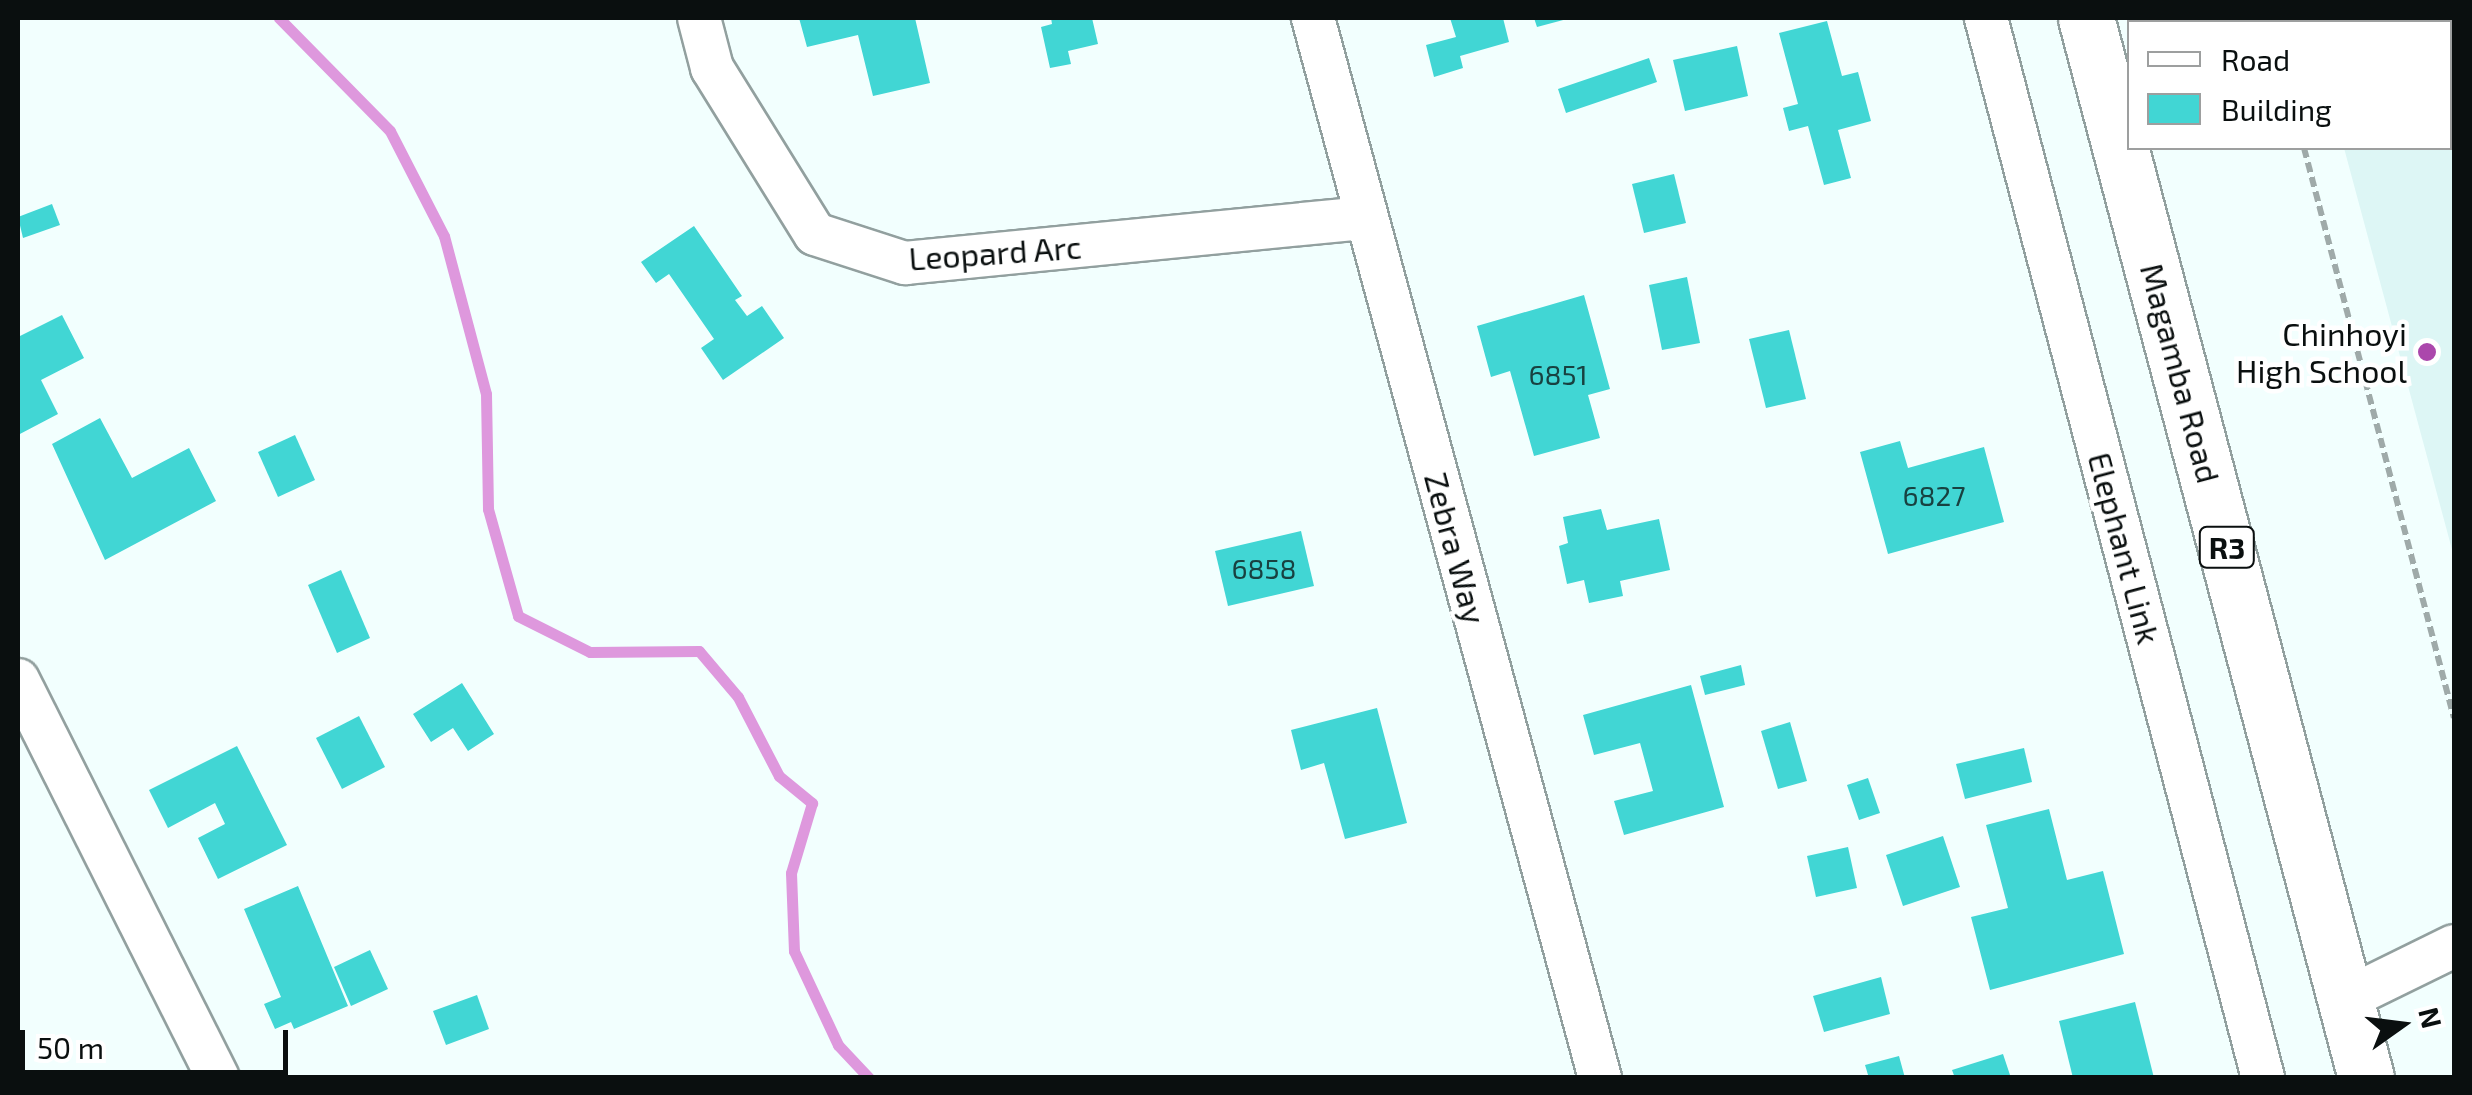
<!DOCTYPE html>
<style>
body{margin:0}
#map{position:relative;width:2472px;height:1095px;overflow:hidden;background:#f2fffe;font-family:"Exo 2",sans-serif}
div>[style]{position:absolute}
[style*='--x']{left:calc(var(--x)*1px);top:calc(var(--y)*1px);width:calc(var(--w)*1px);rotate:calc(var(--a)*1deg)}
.built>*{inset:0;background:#ddf6f5}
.stream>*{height:11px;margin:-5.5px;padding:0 5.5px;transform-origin:5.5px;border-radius:5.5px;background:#de98dd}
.building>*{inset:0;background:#41d6d4}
.path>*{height:6px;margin-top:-3px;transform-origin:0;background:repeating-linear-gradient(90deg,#9faaa9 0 10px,transparent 0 15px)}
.roads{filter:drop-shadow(2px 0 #92a09f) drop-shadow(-2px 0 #92a09f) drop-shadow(0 2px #92a09f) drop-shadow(0 -2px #92a09f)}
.minor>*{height:42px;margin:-21px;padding:0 21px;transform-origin:21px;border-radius:21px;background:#fff}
.trunk>*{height:55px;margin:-27.5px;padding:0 27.5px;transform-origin:27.5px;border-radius:27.5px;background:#fff}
.dots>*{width:28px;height:28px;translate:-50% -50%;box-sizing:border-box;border:5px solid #fff;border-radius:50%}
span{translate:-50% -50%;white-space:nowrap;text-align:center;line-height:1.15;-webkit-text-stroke:9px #fff;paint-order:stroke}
.number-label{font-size:28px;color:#184140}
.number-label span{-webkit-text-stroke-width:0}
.shield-label span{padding:2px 8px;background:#fff;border:2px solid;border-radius:8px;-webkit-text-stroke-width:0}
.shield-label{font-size:30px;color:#0a0f0f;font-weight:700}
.street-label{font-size:32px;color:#0a0f0f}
.poi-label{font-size:32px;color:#0a0f0f}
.right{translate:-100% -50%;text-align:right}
.frame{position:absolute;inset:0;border:20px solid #0a0f0f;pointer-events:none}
.legend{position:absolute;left:2127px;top:20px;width:325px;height:130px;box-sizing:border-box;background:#fff;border:2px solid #9d9f9f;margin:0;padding:12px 18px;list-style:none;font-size:30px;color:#0a0f0f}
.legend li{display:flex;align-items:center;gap:20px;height:50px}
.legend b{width:50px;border:2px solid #9d9f9f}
.north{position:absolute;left:2352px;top:975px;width:100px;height:100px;-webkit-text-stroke:8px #fff;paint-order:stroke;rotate:76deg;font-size:28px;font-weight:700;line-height:40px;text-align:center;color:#0a0f0f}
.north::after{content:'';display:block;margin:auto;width:35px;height:45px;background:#0a0f0f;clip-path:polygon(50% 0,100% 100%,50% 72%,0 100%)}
.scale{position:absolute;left:20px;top:1030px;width:268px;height:45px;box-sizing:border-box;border:5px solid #0a0f0f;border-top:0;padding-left:12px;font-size:30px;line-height:35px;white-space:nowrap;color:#0a0f0f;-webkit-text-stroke:8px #fff;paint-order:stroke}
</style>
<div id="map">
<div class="built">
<i style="clip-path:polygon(2309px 18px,2454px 18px,2454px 557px,2344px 148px,2450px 148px,2450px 22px)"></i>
</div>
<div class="stream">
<i style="--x:279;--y:18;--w:158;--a:45.5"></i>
<i style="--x:390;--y:131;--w:118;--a:62.8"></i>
<i style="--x:444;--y:236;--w:163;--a:75.1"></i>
<i style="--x:486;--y:394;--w:115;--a:89"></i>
<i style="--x:488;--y:509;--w:111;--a:74.3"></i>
<i style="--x:518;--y:616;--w:80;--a:26.6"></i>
<i style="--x:590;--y:652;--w:109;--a:-0.5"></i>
<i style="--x:699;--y:651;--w:60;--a:49.7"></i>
<i style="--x:738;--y:697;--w:89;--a:62.6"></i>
<i style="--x:779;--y:776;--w:43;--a:39.3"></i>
<i style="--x:812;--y:803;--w:73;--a:106.7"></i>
<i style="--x:791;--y:873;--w:78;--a:87.8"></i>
<i style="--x:794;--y:951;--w:104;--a:64.9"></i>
<i style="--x:838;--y:1045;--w:45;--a:46.8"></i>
</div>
<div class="building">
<i style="clip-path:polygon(799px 18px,915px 18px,930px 83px,873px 96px,858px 35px,807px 47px)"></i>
<i style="clip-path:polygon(1051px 18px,1092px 18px,1098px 44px,1068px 51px,1071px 64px,1050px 68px,1041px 27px,1052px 24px)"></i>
<i style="clip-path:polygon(1450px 18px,1503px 18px,1509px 42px,1460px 56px,1463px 68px,1434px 77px,1426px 45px,1456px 37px)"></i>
<i style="clip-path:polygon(1534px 18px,1567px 18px,1567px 19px,1537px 27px)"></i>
<i style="clip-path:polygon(1827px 21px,1842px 76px,1858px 72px,1871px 121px,1838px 130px,1851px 178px,1824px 185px,1808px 126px,1789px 131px,1783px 108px,1798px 104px,1779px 33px)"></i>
<i style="clip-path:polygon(1737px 46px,1748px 96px,1685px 111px,1673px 60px)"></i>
<i style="clip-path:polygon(1649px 58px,1657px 82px,1566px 113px,1558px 89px)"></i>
<i style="clip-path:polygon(1674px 174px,1686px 223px,1644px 233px,1632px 184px)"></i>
<i style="clip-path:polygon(52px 204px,60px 225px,23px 238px,18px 217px)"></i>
<i style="clip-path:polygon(694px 226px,742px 296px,735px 300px,747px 316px,762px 306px,784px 338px,723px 380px,701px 348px,714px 339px,669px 274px,656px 283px,641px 262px)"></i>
<i style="clip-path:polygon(1687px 277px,1700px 343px,1662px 350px,1649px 285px)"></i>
<i style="clip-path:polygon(1584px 295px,1610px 389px,1588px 395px,1600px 438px,1534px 456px,1510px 371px,1491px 377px,1477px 326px)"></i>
<i style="clip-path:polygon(62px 315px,84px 358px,41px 380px,58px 414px,18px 435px,18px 337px)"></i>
<i style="clip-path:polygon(1789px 330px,1806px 399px,1766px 408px,1749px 339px)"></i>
<i style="clip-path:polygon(100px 418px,132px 478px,189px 448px,216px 501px,105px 560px,52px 444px)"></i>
<i style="clip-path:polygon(295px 435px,315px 480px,278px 497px,258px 452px)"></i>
<i style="clip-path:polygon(1900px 441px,1908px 468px,1984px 447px,2004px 522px,1888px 554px,1860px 452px)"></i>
<i style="clip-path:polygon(1601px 509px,1607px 530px,1659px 519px,1670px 570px,1620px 581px,1623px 596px,1589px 603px,1584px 580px,1567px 584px,1559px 546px,1568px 543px,1563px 517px)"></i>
<i style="clip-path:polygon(1301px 531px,1314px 586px,1228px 606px,1215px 551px)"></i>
<i style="clip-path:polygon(341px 570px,370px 638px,337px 653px,308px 585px)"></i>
<i style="clip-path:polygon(1741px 665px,1745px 685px,1705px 695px,1700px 676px)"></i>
<i style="clip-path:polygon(462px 683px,494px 734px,468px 751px,453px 728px,431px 742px,413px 714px)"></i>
<i style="clip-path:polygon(1691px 685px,1724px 807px,1624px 835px,1614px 801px,1653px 791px,1640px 743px,1594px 755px,1583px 715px)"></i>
<i style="clip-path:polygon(1377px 708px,1407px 823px,1345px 839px,1324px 763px,1301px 770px,1291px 730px)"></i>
<i style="clip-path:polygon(359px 716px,385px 767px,342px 789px,316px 738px)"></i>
<i style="clip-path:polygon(1790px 722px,1807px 781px,1778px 789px,1761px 731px)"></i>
<i style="clip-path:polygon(237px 746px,287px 845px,218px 879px,198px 838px,225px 824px,215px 803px,168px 828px,149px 790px)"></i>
<i style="clip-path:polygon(2024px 748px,2032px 782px,1965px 799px,1956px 764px)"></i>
<i style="clip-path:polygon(1868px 778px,1880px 813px,1859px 820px,1847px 785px)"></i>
<i style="clip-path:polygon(2049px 809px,2067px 880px,2103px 871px,2124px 954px,1990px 990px,1971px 917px,2008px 908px,1986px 825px)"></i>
<i style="clip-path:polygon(1943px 836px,1960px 887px,1903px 906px,1886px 855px)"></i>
<i style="clip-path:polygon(1848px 847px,1857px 888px,1816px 897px,1807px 856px)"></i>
<i style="clip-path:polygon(298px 886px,348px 1006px,294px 1029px,291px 1022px,275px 1029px,264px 1004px,281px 997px,244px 909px)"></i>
<i style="clip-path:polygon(370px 950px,388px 989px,351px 1006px,334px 967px)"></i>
<i style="clip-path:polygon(1881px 977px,1890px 1014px,1824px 1032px,1813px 996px)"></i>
<i style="clip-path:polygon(477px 995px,489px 1029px,446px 1045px,433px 1011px)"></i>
<i style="clip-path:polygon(2135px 1002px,2154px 1078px,2073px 1078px,2059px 1021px)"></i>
<i style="clip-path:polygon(2003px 1054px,2011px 1078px,1955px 1078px,1952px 1070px)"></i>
<i style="clip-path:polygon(1899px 1056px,1905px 1078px,1869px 1078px,1865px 1065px)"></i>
</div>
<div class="path">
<i style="--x:2270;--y:18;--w:4;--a:76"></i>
<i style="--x:2304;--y:148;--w:589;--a:75.26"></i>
</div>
<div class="roads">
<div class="minor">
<i style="--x:699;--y:18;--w:52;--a:75.4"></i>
<i style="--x:712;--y:68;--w:195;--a:58.2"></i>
<i style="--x:815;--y:234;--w:95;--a:17.9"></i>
<i style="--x:905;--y:263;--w:463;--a:-5.6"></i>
<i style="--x:1313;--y:18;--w:1098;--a:74.85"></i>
<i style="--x:1986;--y:18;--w:1096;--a:75.35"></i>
<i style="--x:18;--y:680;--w:445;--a:63.3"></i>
<i style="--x:2346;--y:999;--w:120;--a:-26.1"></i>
</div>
<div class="trunk">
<i style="--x:2086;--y:18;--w:1096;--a:75.2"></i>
</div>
</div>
<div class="dots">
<i style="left:2427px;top:352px;background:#ab47ac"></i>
</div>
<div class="number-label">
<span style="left:1558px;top:374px">6851</span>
<span style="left:1934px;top:495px">6827</span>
<span style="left:1264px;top:568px">6858</span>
</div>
<div class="shield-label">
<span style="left:2227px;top:547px">R3</span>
</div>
<div class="street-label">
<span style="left:995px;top:252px;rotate:-4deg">Leopard Arc</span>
<span style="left:2181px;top:373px;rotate:75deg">Magamba Road</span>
<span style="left:1456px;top:548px;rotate:75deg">Zebra Way</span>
<span style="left:2125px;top:548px;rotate:75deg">Elephant Link</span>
</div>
<div class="poi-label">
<span class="right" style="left:2407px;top:352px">Chinhoyi<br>High School</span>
</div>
<div class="frame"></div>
<ul class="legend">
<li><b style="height:12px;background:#fff"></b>Road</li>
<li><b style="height:28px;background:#41d6d4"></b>Building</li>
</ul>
<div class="north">N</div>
<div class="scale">50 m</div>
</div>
